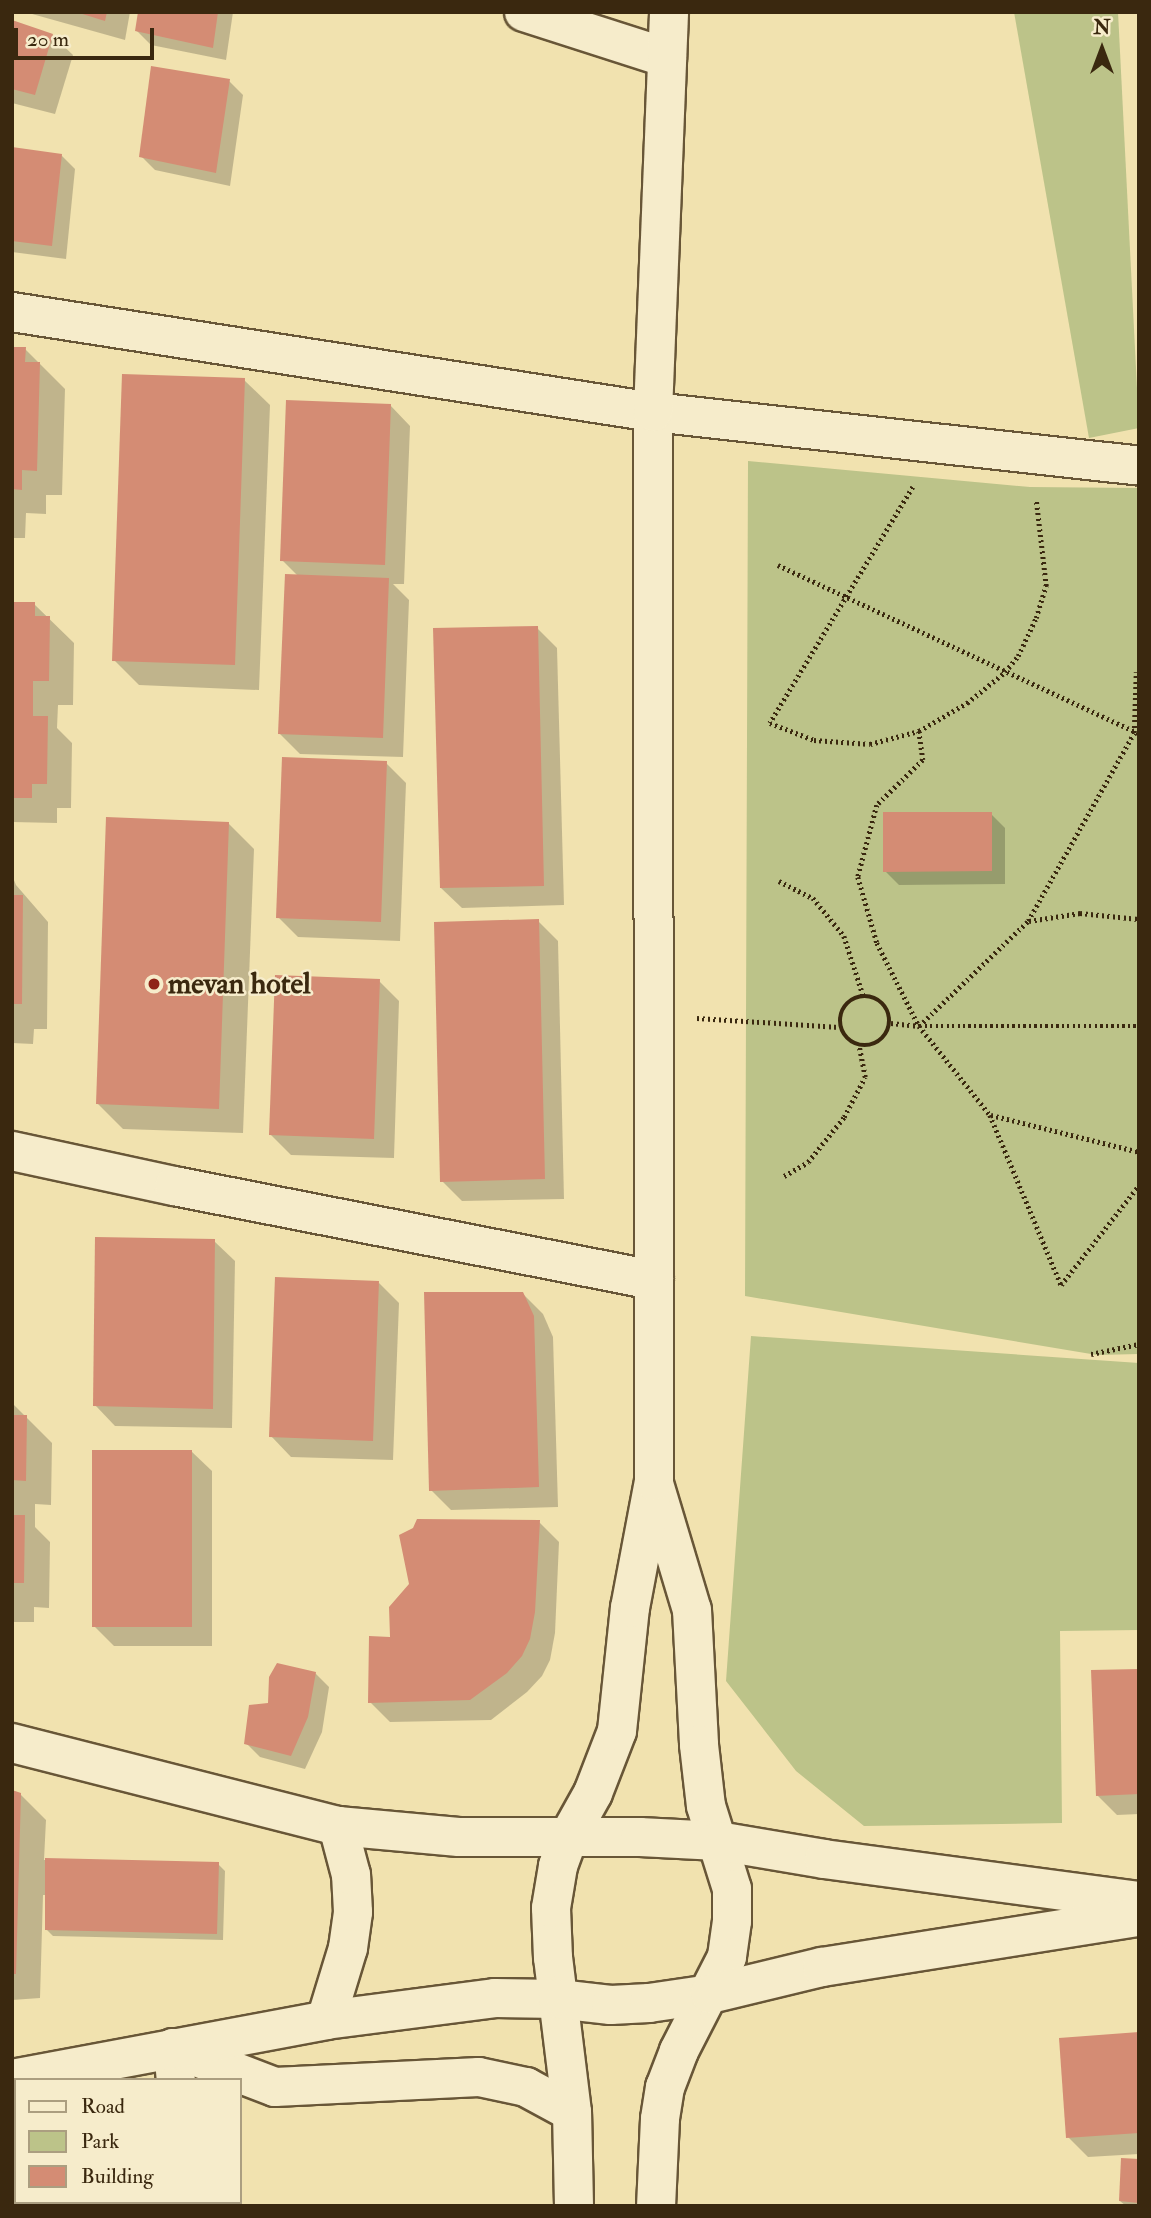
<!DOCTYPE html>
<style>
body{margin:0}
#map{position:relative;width:1151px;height:2218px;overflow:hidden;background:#f1e2af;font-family:"IM FELL Double Pica",serif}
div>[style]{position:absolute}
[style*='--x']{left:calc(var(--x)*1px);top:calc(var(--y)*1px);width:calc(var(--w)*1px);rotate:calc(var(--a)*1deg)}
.green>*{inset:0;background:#bcc389}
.shadow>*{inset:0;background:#0003}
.building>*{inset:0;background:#d48c74}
.path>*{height:4.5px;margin-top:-2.25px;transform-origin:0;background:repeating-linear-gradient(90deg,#3a280f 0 2px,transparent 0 5.5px)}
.path>.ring{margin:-2.25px;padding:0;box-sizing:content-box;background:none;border:4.5px solid #3a280f;border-radius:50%}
.roads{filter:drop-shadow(2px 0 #685637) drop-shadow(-2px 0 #685637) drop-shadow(0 2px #685637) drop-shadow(0 -2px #685637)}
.minor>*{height:38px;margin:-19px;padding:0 19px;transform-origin:19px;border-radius:19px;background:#f6eccb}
.secondary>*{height:38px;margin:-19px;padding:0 19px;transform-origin:19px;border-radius:19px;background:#f6eccb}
.dots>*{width:19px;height:19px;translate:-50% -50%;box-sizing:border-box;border:4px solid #f6eccb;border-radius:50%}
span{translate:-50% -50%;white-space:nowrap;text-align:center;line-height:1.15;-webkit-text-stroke:5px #f6eccb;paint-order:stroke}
.poi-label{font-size:30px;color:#3a280f;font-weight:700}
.left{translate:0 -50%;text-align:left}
.frame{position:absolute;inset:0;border:14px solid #3a280f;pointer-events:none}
.legend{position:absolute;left:14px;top:2078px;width:228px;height:126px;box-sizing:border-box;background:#f6eccb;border:2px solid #ab9e80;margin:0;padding:9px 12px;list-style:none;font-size:21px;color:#3a280f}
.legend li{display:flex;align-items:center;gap:14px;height:35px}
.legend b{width:35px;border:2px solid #ab9e80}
.north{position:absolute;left:1067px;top:14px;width:70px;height:70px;-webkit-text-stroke:5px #f6eccb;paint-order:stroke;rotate:0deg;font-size:19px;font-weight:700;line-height:28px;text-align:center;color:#3a280f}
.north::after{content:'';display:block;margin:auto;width:24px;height:32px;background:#3a280f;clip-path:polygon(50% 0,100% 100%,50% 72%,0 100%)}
.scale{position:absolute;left:14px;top:28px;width:140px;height:32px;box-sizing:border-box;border:4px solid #3a280f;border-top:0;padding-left:9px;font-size:21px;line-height:24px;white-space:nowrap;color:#3a280f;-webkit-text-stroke:5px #f6eccb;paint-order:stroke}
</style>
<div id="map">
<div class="green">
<i style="clip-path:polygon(1014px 12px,1118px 12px,1139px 428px,1089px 438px)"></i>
<i style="clip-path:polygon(748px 461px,1030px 487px,1139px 488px,1139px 1354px,1097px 1355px,745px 1296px)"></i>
<i style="clip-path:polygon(751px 1336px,1139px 1363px,1139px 1630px,1060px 1631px,1062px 1823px,864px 1826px,796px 1771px,726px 1681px)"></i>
</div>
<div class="shadow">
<i style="clip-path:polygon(25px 12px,130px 12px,125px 40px)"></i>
<i style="clip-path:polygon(139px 12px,233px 12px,226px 60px,151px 45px,137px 31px)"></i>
<i style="clip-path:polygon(12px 22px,52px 35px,73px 55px,55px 114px,12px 103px)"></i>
<i style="clip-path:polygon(229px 81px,243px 95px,230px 186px,155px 170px,141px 156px)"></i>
<i style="clip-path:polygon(12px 149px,61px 155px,75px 169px,66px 259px,12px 252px)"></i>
<i style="clip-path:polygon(12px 348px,25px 349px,65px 389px,62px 495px,46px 495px,46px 514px,26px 513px,25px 538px,12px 538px)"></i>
<i style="clip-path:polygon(244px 380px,270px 405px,259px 690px,139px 685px,114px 660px)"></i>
<i style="clip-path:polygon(390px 405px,410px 426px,404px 584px,393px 584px,409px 600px,403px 757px,300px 754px,280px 734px,298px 576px,282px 560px)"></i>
<i style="clip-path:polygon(12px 603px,34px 604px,74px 643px,73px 705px,58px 705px,57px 728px,72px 743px,71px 808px,57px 808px,57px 823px,12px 822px)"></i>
<i style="clip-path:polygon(537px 628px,557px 648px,564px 905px,462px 908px,441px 888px)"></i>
<i style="clip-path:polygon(386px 763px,406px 783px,400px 941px,298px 937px,278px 917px)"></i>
<i style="clip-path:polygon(991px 814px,1005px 828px,1005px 884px,899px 885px,885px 871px)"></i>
<i style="clip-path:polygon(228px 823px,254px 849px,243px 1133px,123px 1129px,98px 1104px)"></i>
<i style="clip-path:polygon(12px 875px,16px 885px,48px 922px,47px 1029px,34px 1029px,33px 1044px,12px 1043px)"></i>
<i style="clip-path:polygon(538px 921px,558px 941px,564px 1199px,462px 1201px,442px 1181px)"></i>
<i style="clip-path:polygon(379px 981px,399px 1001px,394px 1158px,291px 1155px,271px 1135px)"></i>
<i style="clip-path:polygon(214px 1241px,235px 1261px,232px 1428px,115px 1426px,95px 1405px)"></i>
<i style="clip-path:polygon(379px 1283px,399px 1303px,393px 1460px,291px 1457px,271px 1436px)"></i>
<i style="clip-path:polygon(522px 1293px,543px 1314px,553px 1337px,558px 1507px,451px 1510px,431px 1490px)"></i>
<i style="clip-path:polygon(12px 1403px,52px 1443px,51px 1505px,35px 1504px,35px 1527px,50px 1542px,49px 1608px,34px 1607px,34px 1622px,12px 1622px)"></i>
<i style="clip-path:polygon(191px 1451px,212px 1471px,212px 1646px,114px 1646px,94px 1626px)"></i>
<i style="clip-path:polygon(539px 1522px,559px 1542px,555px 1633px,550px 1660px,542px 1676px,527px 1692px,491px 1720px,390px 1722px,370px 1702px,411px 1585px)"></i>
<i style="clip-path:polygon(1139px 1671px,1139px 1814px,1117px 1815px,1097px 1795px)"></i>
<i style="clip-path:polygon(315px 1673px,329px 1687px,322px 1732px,305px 1769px,260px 1757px,246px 1743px,269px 1705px)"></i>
<i style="clip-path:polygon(12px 1792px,20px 1794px,46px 1820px,44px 1860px,218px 1864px,225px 1871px,223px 1940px,53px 1936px,47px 1930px,47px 1895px,43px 1895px,40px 1998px,12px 2000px)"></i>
<i style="clip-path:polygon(1139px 2034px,1139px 2154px,1088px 2157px,1068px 2137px)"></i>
<i style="clip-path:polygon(1139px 2161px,1139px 2206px,1126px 2206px,1120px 2201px)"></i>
</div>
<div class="building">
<i style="clip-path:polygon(76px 12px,107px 12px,105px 21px)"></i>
<i style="clip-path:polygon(138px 12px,218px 12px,213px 48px,135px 31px)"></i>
<i style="clip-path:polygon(12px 20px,53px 34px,35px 95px,12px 89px)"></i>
<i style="clip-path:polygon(151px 66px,230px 79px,216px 173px,139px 157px)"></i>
<i style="clip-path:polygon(12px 147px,62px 154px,52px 246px,12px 241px)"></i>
<i style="clip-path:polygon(12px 347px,26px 347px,25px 362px,40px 362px,37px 471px,22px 470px,22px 490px,12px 489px)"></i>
<i style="clip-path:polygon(122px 374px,245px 378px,235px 665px,112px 661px)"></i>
<i style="clip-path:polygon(286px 400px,391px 404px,385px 565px,280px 561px)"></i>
<i style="clip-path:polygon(285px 574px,389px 578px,383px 738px,278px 734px)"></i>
<i style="clip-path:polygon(12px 602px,35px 602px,35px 616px,50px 616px,49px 681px,33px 681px,33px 716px,48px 716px,47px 784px,32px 784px,32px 798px,12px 798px)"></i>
<i style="clip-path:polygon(538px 626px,544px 886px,440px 888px,433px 628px)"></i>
<i style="clip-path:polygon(282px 757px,387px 761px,381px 922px,276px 918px)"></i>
<i style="clip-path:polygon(883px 812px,992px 812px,992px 871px,883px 872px)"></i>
<i style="clip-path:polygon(106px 817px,229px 822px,219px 1109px,96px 1104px)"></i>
<i style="clip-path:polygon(12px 895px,23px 895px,22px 1004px,12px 1004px)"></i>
<i style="clip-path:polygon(539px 919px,545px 1179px,440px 1182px,434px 922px)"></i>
<i style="clip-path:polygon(275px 975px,380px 979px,374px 1139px,269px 1135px)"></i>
<i style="clip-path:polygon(95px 1237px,215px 1239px,213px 1409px,93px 1406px)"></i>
<i style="clip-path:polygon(275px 1277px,379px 1281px,373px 1441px,269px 1437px)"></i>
<i style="clip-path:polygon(424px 1292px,523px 1292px,534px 1316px,539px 1487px,429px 1491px)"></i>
<i style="clip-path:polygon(12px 1415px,27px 1415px,26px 1481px,12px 1480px)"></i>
<i style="clip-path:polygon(92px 1450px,192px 1450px,192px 1627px,92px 1627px)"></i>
<i style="clip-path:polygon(12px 1515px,25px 1515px,24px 1583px,12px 1583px)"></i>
<i style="clip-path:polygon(417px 1519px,540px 1520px,535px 1612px,530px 1639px,522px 1656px,507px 1673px,470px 1700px,368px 1703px,369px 1636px,390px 1637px,389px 1607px,409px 1584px,399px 1535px,413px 1528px)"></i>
<i style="clip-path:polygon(277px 1663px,316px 1672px,308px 1717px,291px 1756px,244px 1744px,249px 1705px,268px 1703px,269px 1677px)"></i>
<i style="clip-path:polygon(1139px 1669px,1139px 1794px,1096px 1796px,1091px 1670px)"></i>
<i style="clip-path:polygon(12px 1790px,21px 1793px,16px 1974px,12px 1974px)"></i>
<i style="clip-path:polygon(45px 1858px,219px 1862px,217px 1934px,45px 1930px)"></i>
<i style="clip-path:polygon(1139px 2032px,1139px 2133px,1066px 2138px,1059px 2038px)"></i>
<i style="clip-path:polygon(1121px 2158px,1139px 2159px,1139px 2203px,1119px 2201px)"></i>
<i style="clip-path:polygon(58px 2202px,126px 2202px,126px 2206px,58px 2206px)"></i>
</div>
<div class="path">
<i style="--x:913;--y:487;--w:276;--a:121.2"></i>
<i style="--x:770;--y:723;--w:47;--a:21.1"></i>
<i style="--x:814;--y:740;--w:56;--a:4.1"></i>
<i style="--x:870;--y:744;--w:51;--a:-14.9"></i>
<i style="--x:919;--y:731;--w:56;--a:-30.3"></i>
<i style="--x:967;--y:703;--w:49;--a:-39.2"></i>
<i style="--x:1005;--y:672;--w:21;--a:-51"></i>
<i style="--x:1018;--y:656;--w:42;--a:-64.7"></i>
<i style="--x:1036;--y:618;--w:34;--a:-73"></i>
<i style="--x:1046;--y:586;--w:87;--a:-96.6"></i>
<i style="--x:778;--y:565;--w:398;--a:25"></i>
<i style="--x:919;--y:731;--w:29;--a:82"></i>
<i style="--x:923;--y:760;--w:64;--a:135.6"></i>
<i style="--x:877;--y:805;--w:74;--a:104.8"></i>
<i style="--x:858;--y:877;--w:69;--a:73.9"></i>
<i style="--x:877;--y:943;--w:93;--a:63.2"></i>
<i style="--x:919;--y:1026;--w:114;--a:51.4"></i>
<i style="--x:990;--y:1115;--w:184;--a:67.3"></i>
<i style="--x:1061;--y:1285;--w:127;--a:-52"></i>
<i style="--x:779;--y:881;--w:38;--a:27"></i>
<i style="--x:813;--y:898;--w:49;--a:50.8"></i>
<i style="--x:844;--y:936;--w:62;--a:72.1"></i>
<i style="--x:1029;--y:921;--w:52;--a:-8.9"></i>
<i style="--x:1080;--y:913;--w:59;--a:5.8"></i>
<i class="ring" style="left:840px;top:996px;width:45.5px;height:45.5px"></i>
<i style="--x:697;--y:1018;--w:142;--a:3.6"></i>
<i style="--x:891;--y:1023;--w:28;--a:6"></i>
<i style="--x:919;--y:1026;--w:220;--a:0"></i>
<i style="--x:919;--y:1026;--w:151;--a:-43.9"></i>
<i style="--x:1028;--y:921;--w:216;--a:-60.6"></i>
<i style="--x:1134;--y:733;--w:61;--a:-88.1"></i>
<i style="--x:991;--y:1115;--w:153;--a:14"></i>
<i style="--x:784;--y:1176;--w:28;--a:-30"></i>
<i style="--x:808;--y:1162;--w:58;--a:-51.3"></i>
<i style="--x:844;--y:1117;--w:45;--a:-62.3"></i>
<i style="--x:865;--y:1077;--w:32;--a:-101"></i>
<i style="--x:1091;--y:1354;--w:49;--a:-11.8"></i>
</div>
<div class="roads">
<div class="minor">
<i style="--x:524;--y:12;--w:150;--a:17.8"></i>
<i style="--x:12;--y:312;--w:649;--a:8.87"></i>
<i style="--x:653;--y:412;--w:489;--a:6.3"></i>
<i style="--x:12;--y:1151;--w:166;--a:12.2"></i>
<i style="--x:174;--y:1186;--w:489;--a:11.1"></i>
<i style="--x:655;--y:1487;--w:128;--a:73.3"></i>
<i style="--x:692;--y:1610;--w:135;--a:87"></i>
<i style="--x:699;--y:1745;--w:61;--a:83.5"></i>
<i style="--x:706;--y:1806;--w:87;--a:72.6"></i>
<i style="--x:732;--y:1889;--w:32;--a:90"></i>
<i style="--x:732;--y:1921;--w:36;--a:98"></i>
<i style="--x:727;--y:1957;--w:106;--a:117.1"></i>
<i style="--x:679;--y:2051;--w:39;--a:111"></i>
<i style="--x:665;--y:2087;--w:32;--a:99"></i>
<i style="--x:660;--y:2119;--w:87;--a:92.6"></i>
<i style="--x:173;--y:2048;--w:32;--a:85"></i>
<i style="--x:191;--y:2202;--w:4;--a:76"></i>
<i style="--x:574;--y:2206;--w:94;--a:-91.2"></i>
<i style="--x:572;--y:2112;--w:155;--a:-97"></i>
<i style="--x:553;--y:1958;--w:50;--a:-92.3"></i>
<i style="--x:551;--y:1908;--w:43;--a:-80.5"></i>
<i style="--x:558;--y:1866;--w:32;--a:-70"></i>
<i style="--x:569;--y:1836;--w:49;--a:-60.8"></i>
<i style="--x:593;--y:1793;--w:66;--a:-68.8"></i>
<i style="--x:617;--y:1731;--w:124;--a:-84"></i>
<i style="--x:630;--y:1608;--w:129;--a:-79.3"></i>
<i style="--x:654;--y:1481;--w:1069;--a:-90.05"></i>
<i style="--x:653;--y:412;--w:400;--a:-87.7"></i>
</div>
<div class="secondary">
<i style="--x:12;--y:1743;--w:336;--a:14.3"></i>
<i style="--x:338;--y:1826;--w:121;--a:5.2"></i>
<i style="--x:459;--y:1837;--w:181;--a:0"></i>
<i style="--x:640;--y:1837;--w:78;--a:2.9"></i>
<i style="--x:718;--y:1841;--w:108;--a:9.6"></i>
<i style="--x:824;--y:1859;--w:318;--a:7.6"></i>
<i style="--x:326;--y:2020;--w:75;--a:-73"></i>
<i style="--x:348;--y:1948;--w:36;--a:-82"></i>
<i style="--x:353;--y:1912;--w:37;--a:-93"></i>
<i style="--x:351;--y:1875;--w:51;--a:-104.9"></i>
<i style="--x:173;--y:2048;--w:109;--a:20.9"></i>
<i style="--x:275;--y:2087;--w:204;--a:-2.8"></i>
<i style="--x:479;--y:2077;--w:48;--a:12"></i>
<i style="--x:526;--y:2087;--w:52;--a:28.5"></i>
<i style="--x:12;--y:2079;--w:319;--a:-10.6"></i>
<i style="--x:326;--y:2020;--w:170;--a:-7.4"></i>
<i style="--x:495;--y:1998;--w:63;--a:0.9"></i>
<i style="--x:558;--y:1999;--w:53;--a:6.5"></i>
<i style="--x:611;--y:2005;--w:38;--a:-3"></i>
<i style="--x:649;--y:2003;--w:62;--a:-8.4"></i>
<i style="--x:710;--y:1994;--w:115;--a:-13.6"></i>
<i style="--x:822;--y:1967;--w:321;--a:-9"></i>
</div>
</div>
<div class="dots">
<i style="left:154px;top:984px;background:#8f2418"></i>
</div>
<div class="poi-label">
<span class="left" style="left:168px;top:984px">mevan hotel</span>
</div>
<div class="frame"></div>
<ul class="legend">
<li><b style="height:9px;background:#f6eccb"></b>Road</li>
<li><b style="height:19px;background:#bcc389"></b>Park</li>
<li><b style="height:19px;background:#d48c74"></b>Building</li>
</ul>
<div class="north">N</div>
<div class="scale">20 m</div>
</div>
